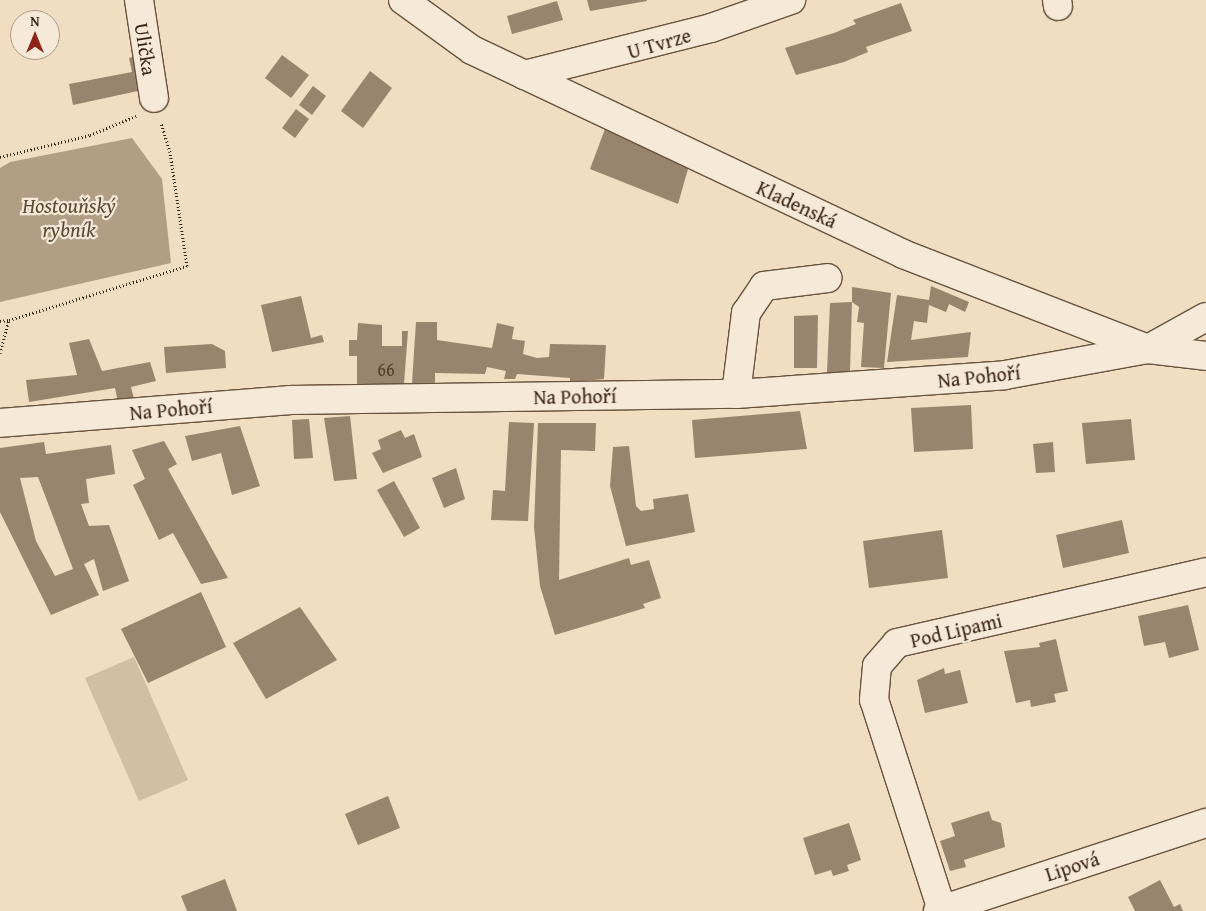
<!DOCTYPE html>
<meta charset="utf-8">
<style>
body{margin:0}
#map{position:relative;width:1206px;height:911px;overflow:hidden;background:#f1ddc1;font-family:"Gentium Book Plus",serif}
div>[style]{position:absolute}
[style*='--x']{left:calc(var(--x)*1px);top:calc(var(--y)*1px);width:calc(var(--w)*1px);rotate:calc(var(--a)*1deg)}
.green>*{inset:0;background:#d2bea3}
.water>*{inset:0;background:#b29e85}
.building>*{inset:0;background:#99856d}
.path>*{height:3px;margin-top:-1.5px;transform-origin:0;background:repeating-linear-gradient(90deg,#392511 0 1px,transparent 0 3.5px)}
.roads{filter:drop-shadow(1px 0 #67533d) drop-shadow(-1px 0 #67533d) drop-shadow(0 1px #67533d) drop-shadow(0 -1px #67533d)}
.street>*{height:28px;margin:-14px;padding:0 14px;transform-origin:14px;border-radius:14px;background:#f6e9d7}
.secondary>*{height:28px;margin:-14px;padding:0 14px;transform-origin:14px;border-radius:14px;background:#f6e9d7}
span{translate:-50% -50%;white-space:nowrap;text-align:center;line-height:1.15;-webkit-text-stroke:4.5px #f6e9d7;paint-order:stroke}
.number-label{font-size:18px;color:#513d28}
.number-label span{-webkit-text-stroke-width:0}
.street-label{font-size:20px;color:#392511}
.water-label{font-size:21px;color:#5d4934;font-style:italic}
.north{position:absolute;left:10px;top:10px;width:50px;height:50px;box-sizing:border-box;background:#f6e9d7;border:1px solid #aa9b88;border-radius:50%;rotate:0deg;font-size:14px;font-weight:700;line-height:20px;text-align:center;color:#392511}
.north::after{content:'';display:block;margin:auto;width:18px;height:22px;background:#8f2418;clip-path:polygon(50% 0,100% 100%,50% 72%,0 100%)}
</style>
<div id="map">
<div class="green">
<i style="clip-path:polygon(134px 657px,188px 780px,139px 801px,85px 678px)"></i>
</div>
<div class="water">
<i style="clip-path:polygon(132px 138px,162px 179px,171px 263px,0 302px,0 168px,10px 162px)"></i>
</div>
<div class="building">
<i style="clip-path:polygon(587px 0,647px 0,647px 1px,590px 11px)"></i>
<i style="clip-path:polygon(557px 1px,563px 20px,512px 34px,507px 16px)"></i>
<i style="clip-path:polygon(901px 3px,912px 31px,866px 47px,868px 52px,844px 62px,796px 75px,785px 48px,834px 33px,856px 24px,853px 20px)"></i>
<i style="clip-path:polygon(141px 55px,147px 89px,73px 105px,69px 84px,132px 72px,129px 58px)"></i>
<i style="clip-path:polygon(282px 55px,309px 75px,291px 98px,265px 78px)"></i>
<i style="clip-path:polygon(370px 71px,392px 88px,363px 128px,341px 111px)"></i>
<i style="clip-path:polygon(313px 86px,326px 96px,312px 115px,299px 105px)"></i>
<i style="clip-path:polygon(296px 109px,309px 119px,295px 138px,282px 128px)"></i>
<i style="clip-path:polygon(605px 129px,690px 162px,678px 204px,590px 169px)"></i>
<i style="clip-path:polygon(931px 286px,969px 302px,965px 312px,949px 304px,946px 312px,929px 305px,927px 323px,914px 321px,911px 340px,971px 332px,968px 357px,887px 362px,897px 295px,929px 300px)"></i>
<i style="clip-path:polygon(852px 287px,891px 293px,884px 368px,861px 367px,864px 323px,857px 322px,859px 307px,852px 302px,850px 372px,827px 372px,830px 303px,852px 302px)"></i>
<i style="clip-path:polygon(301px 296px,311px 338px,322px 335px,324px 342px,272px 352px,261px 305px)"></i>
<i style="clip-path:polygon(818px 315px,817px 368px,794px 368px,794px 316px)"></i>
<i style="clip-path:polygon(416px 322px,437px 322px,437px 340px,492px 348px,497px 323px,514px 327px,512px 339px,525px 341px,523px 354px,537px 358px,549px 357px,550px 344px,606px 345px,604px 379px,570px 382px,570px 378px,517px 374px,515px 379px,504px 379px,506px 371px,487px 367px,485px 374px,435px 373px,435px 383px,412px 383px)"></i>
<i style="clip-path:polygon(358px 323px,382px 325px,382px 346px,402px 346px,402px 331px,408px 331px,404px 384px,357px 385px,357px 356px,349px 356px,349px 340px,357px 340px)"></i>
<i style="clip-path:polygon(89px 339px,102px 371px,150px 362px,156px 381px,131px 387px,135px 403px,119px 407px,115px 388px,29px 402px,26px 380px,77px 375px,69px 343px)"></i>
<i style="clip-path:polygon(212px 344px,225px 351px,226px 368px,166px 373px,164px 347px)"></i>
<i style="clip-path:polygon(971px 405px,973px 449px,914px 452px,911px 408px)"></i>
<i style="clip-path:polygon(800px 411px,807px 449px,695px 458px,692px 420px)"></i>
<i style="clip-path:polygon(350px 416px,357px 479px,334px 481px,324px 418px)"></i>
<i style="clip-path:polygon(309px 419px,313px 458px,294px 459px,292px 420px)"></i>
<i style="clip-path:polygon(1131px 419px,1135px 460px,1086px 464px,1082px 423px)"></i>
<i style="clip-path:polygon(509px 422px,534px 423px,528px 521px,491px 520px,493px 490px,505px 491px)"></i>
<i style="clip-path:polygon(538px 423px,596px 423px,595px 451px,561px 450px,559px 580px,629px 558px,631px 565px,649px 560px,661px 598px,643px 604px,645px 608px,555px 635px,540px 586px,534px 527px)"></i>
<i style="clip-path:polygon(240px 426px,260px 486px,232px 495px,221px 453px,192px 461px,185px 436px)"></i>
<i style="clip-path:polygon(401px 430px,405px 438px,414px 434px,422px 457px,383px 473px,372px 453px,381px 449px,378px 440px)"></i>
<i style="clip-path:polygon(164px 441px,177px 464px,168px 469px,228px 578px,201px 584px,173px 533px,159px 540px,133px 485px,145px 479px,132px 450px)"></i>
<i style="clip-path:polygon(evenodd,44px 442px,46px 454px,111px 445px,115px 474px,86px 479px,89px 503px,81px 504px,89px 526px,109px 525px,129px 581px,103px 591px,94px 559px,84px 564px,99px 595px,51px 615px,0 512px,0 448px,44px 442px,38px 477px,73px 569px,55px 576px,36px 541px,20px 478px,38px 477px)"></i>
<i style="clip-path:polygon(1053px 442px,1055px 472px,1036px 473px,1033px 444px)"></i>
<i style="clip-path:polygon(629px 446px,636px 506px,641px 511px,654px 509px,653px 499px,688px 494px,695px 532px,626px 546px,610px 486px,613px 447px)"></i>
<i style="clip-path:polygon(456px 468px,465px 499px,444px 508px,432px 478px)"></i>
<i style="clip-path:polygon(394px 481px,420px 528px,404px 537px,377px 490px)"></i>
<i style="clip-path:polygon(1122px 520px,1129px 553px,1063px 568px,1056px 535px)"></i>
<i style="clip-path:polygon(942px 530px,948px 578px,869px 588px,863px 541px)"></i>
<i style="clip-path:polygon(201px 592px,226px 647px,148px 683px,121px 629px)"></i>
<i style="clip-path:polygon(1188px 605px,1199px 650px,1169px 658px,1165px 642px,1144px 646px,1138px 616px)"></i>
<i style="clip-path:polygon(300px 607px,337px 660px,266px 699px,233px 643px)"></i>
<i style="clip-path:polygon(1056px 639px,1068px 691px,1054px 694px,1056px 702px,1031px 707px,1030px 700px,1016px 703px,1004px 651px,1040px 647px,1039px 643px)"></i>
<i style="clip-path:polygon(944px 668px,945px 674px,960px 670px,968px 703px,925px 713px,917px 680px)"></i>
<i style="clip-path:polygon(388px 796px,400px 828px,358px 845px,345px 814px)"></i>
<i style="clip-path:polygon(989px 811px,992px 820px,1001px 823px,1005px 847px,964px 860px,966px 867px,950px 871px,940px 841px,955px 836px,951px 823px)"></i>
<i style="clip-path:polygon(849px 823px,861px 860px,847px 865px,849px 871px,833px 876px,831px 870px,815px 875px,803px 838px)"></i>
<i style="clip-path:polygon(225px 879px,237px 911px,187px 911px,181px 896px)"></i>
<i style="clip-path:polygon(1160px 880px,1174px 907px,1180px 904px,1183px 911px,1135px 911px,1128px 897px)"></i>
</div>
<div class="path">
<i style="--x:0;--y:157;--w:93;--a:-13.7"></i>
<i style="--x:90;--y:135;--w:50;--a:-22.4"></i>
<i style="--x:0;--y:321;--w:9;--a:-6"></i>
<i style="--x:0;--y:353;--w:34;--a:-75"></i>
<i style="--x:9;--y:320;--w:186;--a:-16.9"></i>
<i style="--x:187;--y:266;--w:115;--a:-98.5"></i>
<i style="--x:170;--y:152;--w:31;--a:-107"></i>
</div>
<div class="roads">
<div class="street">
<i style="--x:139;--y:0;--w:99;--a:81.3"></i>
<i style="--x:1057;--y:0;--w:6;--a:81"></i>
<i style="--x:524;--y:75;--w:193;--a:-14.1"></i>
<i style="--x:711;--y:28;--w:85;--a:-19.3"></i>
<i style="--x:736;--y:394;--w:82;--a:-83"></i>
<i style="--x:746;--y:313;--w:32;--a:-56"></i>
<i style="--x:764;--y:286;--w:64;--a:-7.1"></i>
<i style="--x:0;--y:423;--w:291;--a:-4.5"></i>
<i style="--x:290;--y:400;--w:446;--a:-0.8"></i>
<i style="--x:736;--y:394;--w:270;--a:-4"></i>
<i style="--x:1005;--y:375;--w:145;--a:-10.3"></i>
<i style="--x:1148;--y:349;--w:58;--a:6.9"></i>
<i style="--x:942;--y:910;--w:221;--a:-107.9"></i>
<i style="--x:874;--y:700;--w:34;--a:-85"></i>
<i style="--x:877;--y:666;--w:30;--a:-49"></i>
<i style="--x:897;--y:643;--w:317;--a:-12.9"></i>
<i style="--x:938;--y:911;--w:282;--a:-18.2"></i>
</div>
<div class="secondary">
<i style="--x:403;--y:0;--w:85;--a:35.9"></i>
<i style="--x:472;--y:50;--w:477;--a:25.3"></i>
<i style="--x:903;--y:254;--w:263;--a:21.2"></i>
<i style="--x:1148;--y:349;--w:66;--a:-28.9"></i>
</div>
</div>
<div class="number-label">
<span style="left:386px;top:370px">66</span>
</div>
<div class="street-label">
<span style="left:659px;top:43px;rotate:-16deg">U Tvrze</span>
<span style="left:146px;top:49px;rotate:81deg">Ulička</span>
<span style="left:797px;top:204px;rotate:25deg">Kladenská</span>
<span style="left:979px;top:376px;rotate:-6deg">Na Pohoří</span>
<span style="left:575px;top:396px;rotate:-1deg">Na Pohoří</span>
<span style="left:171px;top:409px;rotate:-5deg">Na Pohoří</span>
<span style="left:956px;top:630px;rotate:-13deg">Pod Lipami</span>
<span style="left:1072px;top:866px;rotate:-18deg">Lipová</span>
</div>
<div class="water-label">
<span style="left:69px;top:218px">Hostouňský<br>rybník</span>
</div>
<div class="north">N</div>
</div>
